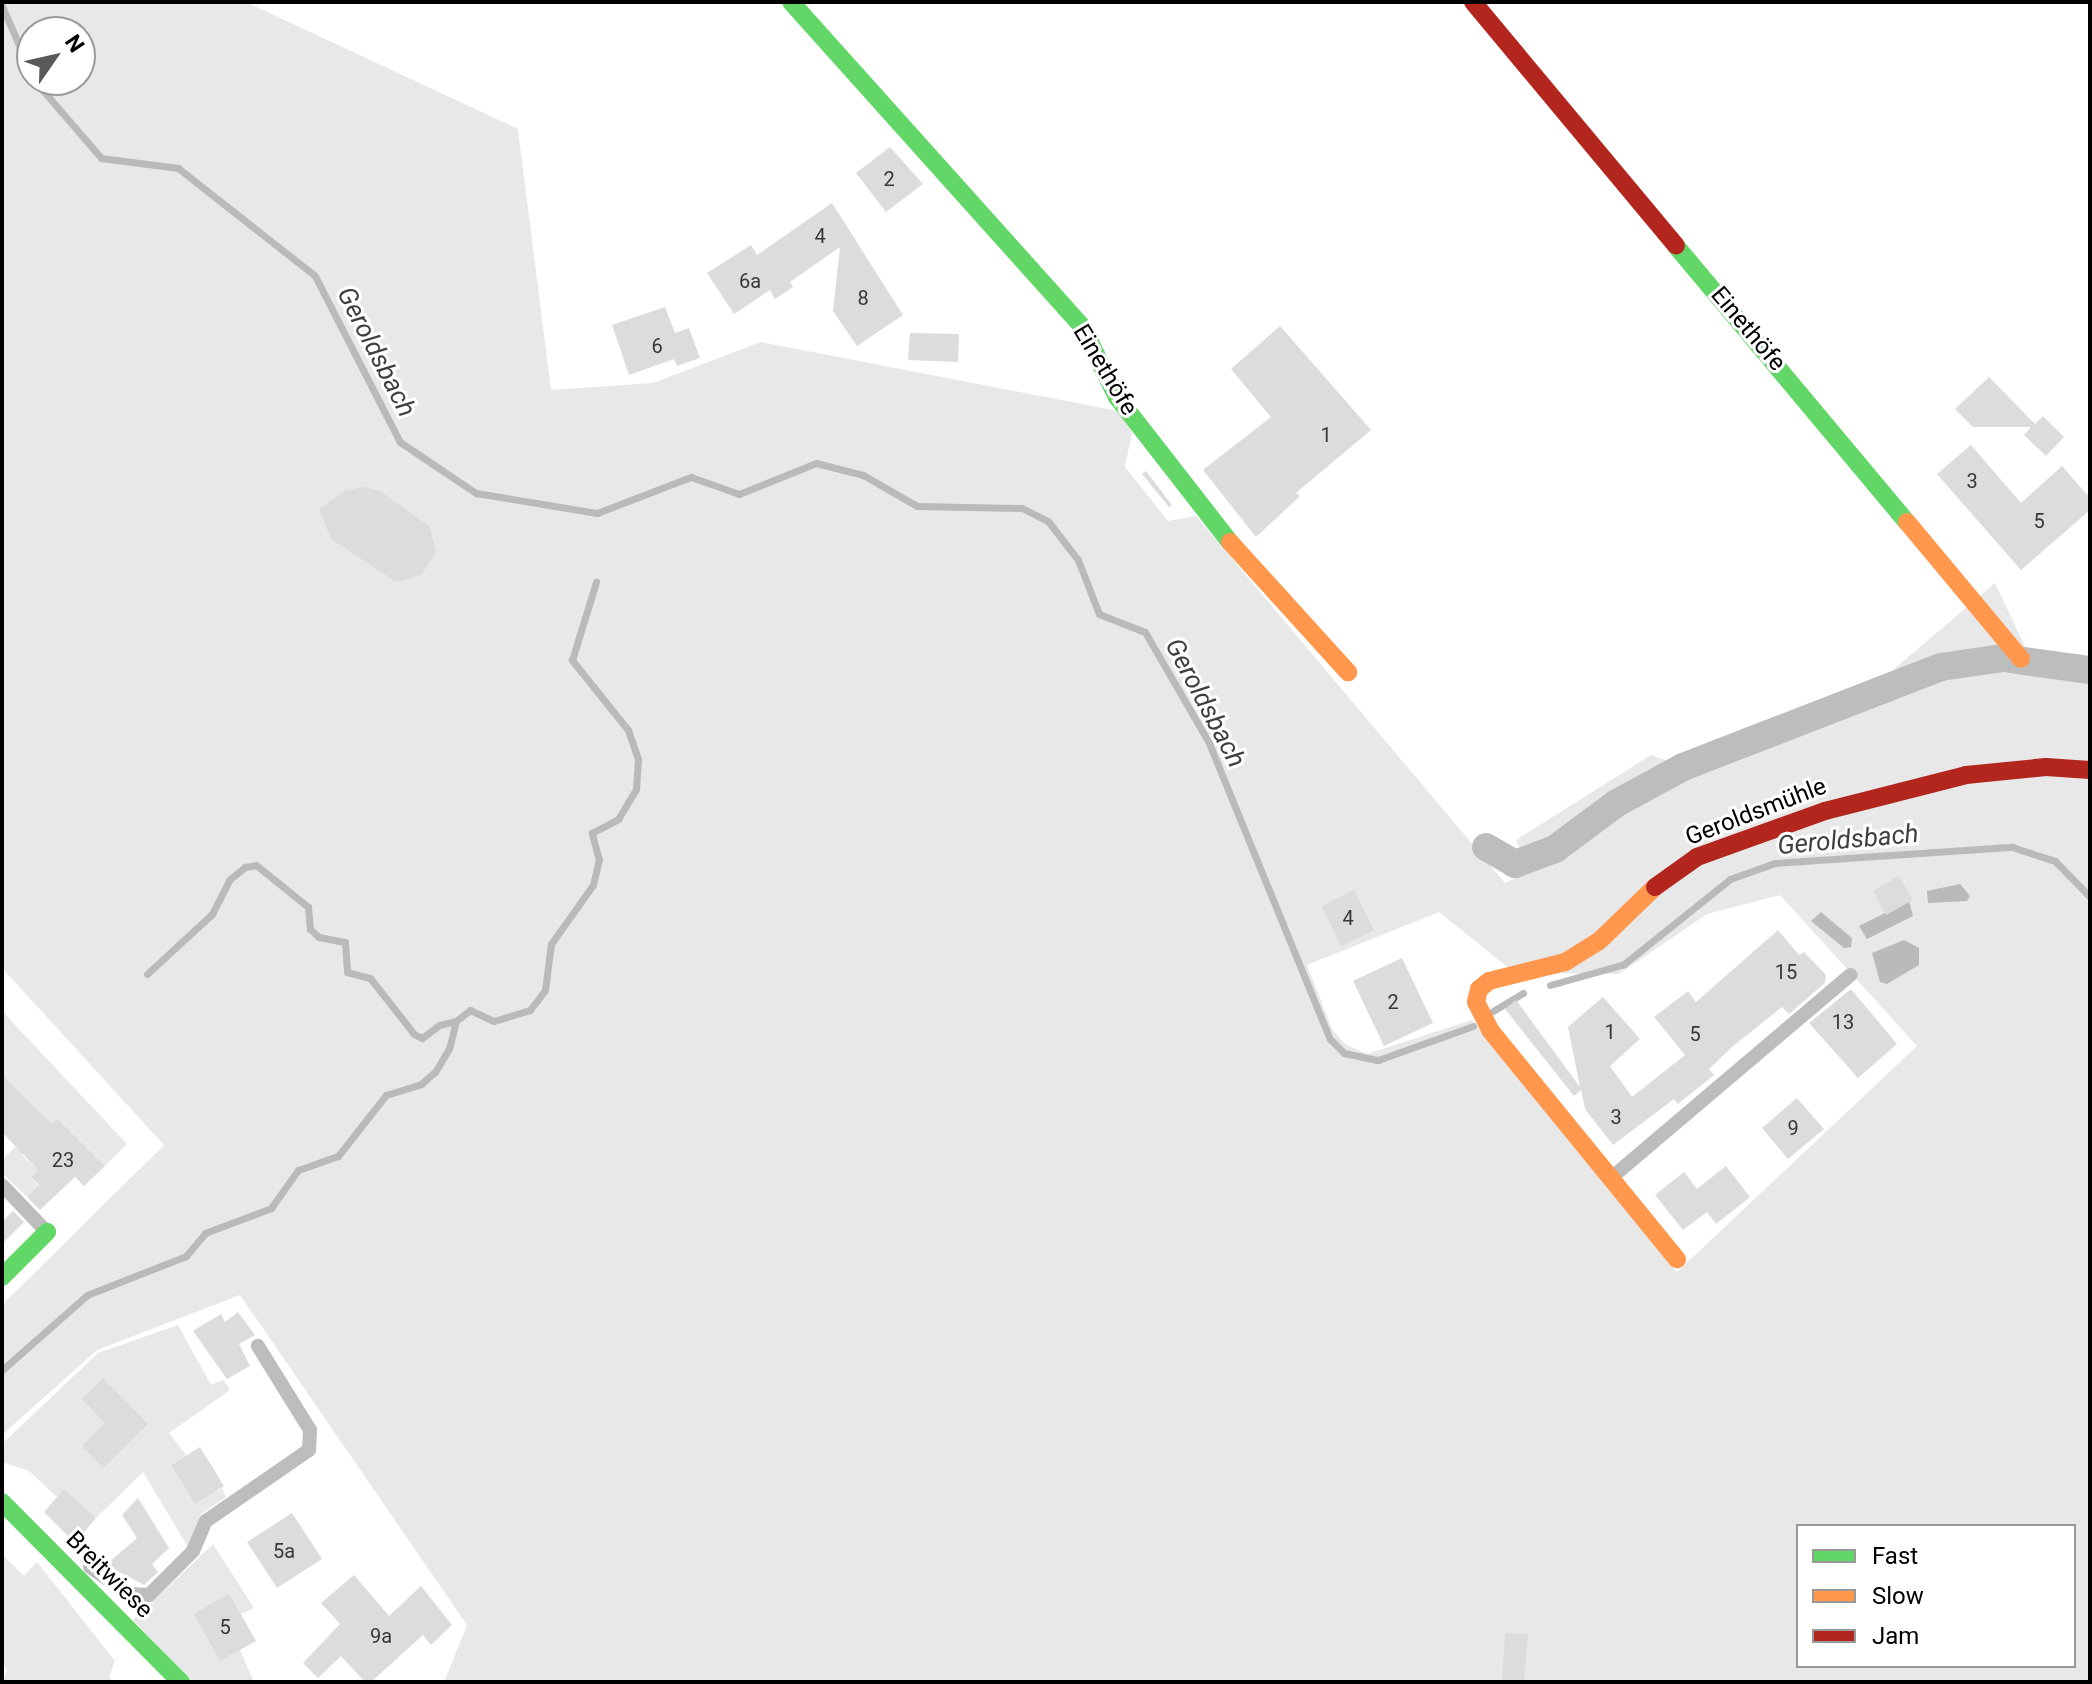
<!DOCTYPE html>
<meta charset="utf-8">
<style>
body{margin:0}
#map{position:relative;width:2092px;height:1684px;overflow:hidden;background:#fff;font-family:Roboto,sans-serif}
div>[style]{position:absolute}
[style*='--x']{left:calc(var(--x)*1px);top:calc(var(--y)*1px);width:calc(var(--w)*1px);rotate:calc(var(--a)*1deg)}
.green>*{inset:0;background:#e8e8e8}
.water>*{inset:0;background:#bababa}
.stream>*{height:7px;margin:-3.5px;padding:0 3.5px;transform-origin:3.5px;border-radius:3.5px;background:#bababa}
.building>*{inset:0;background:#dcdcdc}
.lane>*{height:14px;margin:-7px;padding:0 7px;transform-origin:7px;border-radius:7px;background:#bdbdbd}
.street>*{height:28px;margin:-14px;padding:0 14px;transform-origin:14px;border-radius:14px;background:#bdbdbd}
.fast>*{height:18px;margin:-9px;padding:0 9px;transform-origin:9px;border-radius:9px;background:#63d668}
.slow>*{height:18px;margin:-9px;padding:0 9px;transform-origin:9px;border-radius:9px;background:#ff974d}
.jam>*{height:18px;margin:-9px;padding:0 9px;transform-origin:9px;border-radius:9px;background:#b3261e}
span{translate:-50% -50%;white-space:nowrap;text-align:center;line-height:1.15;-webkit-text-stroke:6px #fff;paint-order:stroke}
.number-label{font-size:20px;color:#373737}
.number-label span{-webkit-text-stroke-width:0}
.street-label{font-size:24px;color:#000}
.water-label{font-size:26px;color:#3e3e3e;font-style:italic}
.frame{position:absolute;inset:0;border:4px solid #000;pointer-events:none}
.legend{position:absolute;left:1796px;top:1524px;width:280px;height:144px;box-sizing:border-box;background:#fff;border:2px solid #999;margin:0;padding:10px 14px;list-style:none;font-size:24px;color:#000}
.legend li{display:flex;align-items:center;gap:16px;height:40px}
.legend b{width:40px;border:2px solid #999}
.north{position:absolute;left:16px;top:16px;width:80px;height:80px;box-sizing:border-box;background:#fff;border:2px solid #999;border-radius:50%;rotate:56deg;font-size:22px;font-weight:700;line-height:32px;text-align:center;color:#000}
.north::after{content:'';display:block;margin:auto;width:28px;height:36px;background:#595959;clip-path:polygon(50% 0,100% 100%,50% 72%,0 100%)}
</style>
<div id="map">
<div class="green">
<i style="clip-path:polygon(evenodd,2px 2px,246px 2px,518px 129px,551px 390px,653px 383px,761px 342px,1118px 411px,1132px 432px,1125px 467px,1168px 521px,1196px 516px,1505px 883px,1530px 871px,1516px 840px,1651px 755px,1673px 763px,1873px 687px,1995px 583px,2028px 653px,2090px 677px,2090px 1682px,444px 1682px,467px 1625px,240px 1295px,97px 1350px,2px 1435px,2px 1305px,164px 1145px,2px 968px,2px 2px,32px 32px,80px 32px,80px 80px,32px 80px,32px 32px,2px 2px,1780px 895px,1917px 1046px,1677px 1272px,1472px 1020px,1367px 1054px,1345px 1044px,1332px 1029px,1307px 965px,1439px 912px,1515px 973px,1619px 974px,1707px 914px,1780px 895px,2px 2px,1798px 1526px,2074px 1526px,2074px 1666px,1798px 1666px,1798px 1526px)"></i>
<i style="clip-path:polygon(2px 1011px,127px 1144px,105px 1166px,58px 1119px,22px 1155px,38px 1170px,31px 1177px,50px 1201px,37px 1188px,27px 1197px,2px 1173px,2px 1160px,45px 1117px,2px 1074px)"></i>
<i style="clip-path:polygon(178px 1325px,211px 1385px,223px 1380px,230px 1390px,169px 1433px,186px 1455px,171px 1465px,195px 1503px,222px 1488px,226px 1497px,201px 1514px,188px 1547px,143px 1472px,96px 1518px,64px 1490px,57px 1497px,29px 1471px,2px 1462px,2px 1444px,98px 1353px)"></i>
<i style="clip-path:polygon(213px 1544px,254px 1608px,241px 1614px,229px 1593px,193px 1614px,220px 1661px,240px 1650px,254px 1682px,192px 1682px,133px 1620px)"></i>
<i style="clip-path:polygon(2px 1554px,24px 1576px,37px 1562px,115px 1661px,109px 1677px,114px 1682px,2px 1682px,7px 1671px,2px 1661px)"></i>
</div>
<div class="water">
<i style="clip-path:polygon(1960px 884px,1970px 896px,1967px 901px,1928px 903px,1927px 891px)"></i>
<i style="clip-path:polygon(1909px 901px,1913px 916px,1867px 939px,1859px 926px)"></i>
<i style="clip-path:polygon(1821px 912px,1852px 938px,1851px 947px,1844px 948px,1811px 921px)"></i>
<i style="clip-path:polygon(1904px 940px,1919px 948px,1919px 965px,1887px 984px,1880px 982px,1872px 953px)"></i>
</div>
<div class="stream">
<i style="--x:2;--y:6;--w:75;--a:66.5"></i>
<i style="--x:34;--y:80;--w:103;--a:49.3"></i>
<i style="--x:101;--y:158;--w:78;--a:7.4"></i>
<i style="--x:178;--y:168;--w:174;--a:38.2"></i>
<i style="--x:315;--y:276;--w:186;--a:62.9"></i>
<i style="--x:400;--y:442;--w:92;--a:33.9"></i>
<i style="--x:476;--y:493;--w:123;--a:9.4"></i>
<i style="--x:597;--y:513;--w:101;--a:-21"></i>
<i style="--x:691;--y:477;--w:51;--a:19.5"></i>
<i style="--x:739;--y:494;--w:83;--a:-21.9"></i>
<i style="--x:816;--y:463;--w:49;--a:14.3"></i>
<i style="--x:863;--y:475;--w:62;--a:29.9"></i>
<i style="--x:917;--y:506;--w:105;--a:1.1"></i>
<i style="--x:1022;--y:508;--w:29;--a:27"></i>
<i style="--x:1048;--y:521;--w:49;--a:52.4"></i>
<i style="--x:1078;--y:560;--w:58;--a:68.7"></i>
<i style="--x:1099;--y:614;--w:49;--a:21.4"></i>
<i style="--x:1145;--y:632;--w:128;--a:60"></i>
<i style="--x:1209;--y:743;--w:320;--a:67.8"></i>
<i style="--x:1330;--y:1039;--w:20;--a:45"></i>
<i style="--x:1344;--y:1053;--w:35;--a:12"></i>
<i style="--x:1378;--y:1060;--w:101;--a:-19.7"></i>
<i style="--x:147;--y:974;--w:88;--a:-42.7"></i>
<i style="--x:212;--y:914;--w:38;--a:-63"></i>
<i style="--x:229;--y:880;--w:21;--a:-39"></i>
<i style="--x:245;--y:867;--w:11;--a:-10"></i>
<i style="--x:256;--y:865;--w:67;--a:38.9"></i>
<i style="--x:308;--y:907;--w:22;--a:85"></i>
<i style="--x:310;--y:929;--w:12;--a:42"></i>
<i style="--x:319;--y:937;--w:26;--a:11"></i>
<i style="--x:345;--y:942;--w:30;--a:86"></i>
<i style="--x:347;--y:972;--w:24;--a:15"></i>
<i style="--x:370;--y:978;--w:71;--a:51.8"></i>
<i style="--x:414;--y:1034;--w:9;--a:27"></i>
<i style="--x:422;--y:1038;--w:21;--a:-37"></i>
<i style="--x:439;--y:1025;--w:17;--a:-13"></i>
<i style="--x:1550;--y:985;--w:77;--a:-15.8"></i>
<i style="--x:1624;--y:964;--w:136;--a:-38.7"></i>
<i style="--x:1730;--y:879;--w:48;--a:-19.6"></i>
<i style="--x:1775;--y:863;--w:238;--a:-3.9"></i>
<i style="--x:2012;--y:847;--w:45;--a:18"></i>
<i style="--x:2055;--y:861;--w:50;--a:45.8"></i>
<i style="--x:1493;--y:1011;--w:35;--a:-31"></i>
<i style="--x:2;--y:1370;--w:113;--a:-41.4"></i>
<i style="--x:87;--y:1295;--w:106;--a:-21.5"></i>
<i style="--x:186;--y:1256;--w:30;--a:-50"></i>
<i style="--x:205;--y:1233;--w:71;--a:-20.7"></i>
<i style="--x:271;--y:1208;--w:47;--a:-54.6"></i>
<i style="--x:298;--y:1170;--w:42;--a:-19.3"></i>
<i style="--x:338;--y:1156;--w:78;--a:-51.8"></i>
<i style="--x:386;--y:1095;--w:37;--a:-17"></i>
<i style="--x:421;--y:1084;--w:18;--a:-41"></i>
<i style="--x:435;--y:1072;--w:27;--a:-59"></i>
<i style="--x:449;--y:1049;--w:29;--a:-76"></i>
<i style="--x:456;--y:1021;--w:18;--a:-38"></i>
<i style="--x:470;--y:1010;--w:26;--a:25"></i>
<i style="--x:494;--y:1021;--w:38;--a:-17"></i>
<i style="--x:530;--y:1010;--w:25;--a:-53"></i>
<i style="--x:545;--y:990;--w:46;--a:-82.6"></i>
<i style="--x:551;--y:944;--w:72;--a:-54.6"></i>
<i style="--x:593;--y:885;--w:26;--a:-77"></i>
<i style="--x:599;--y:860;--w:28;--a:-105"></i>
<i style="--x:592;--y:833;--w:30;--a:-28"></i>
<i style="--x:618;--y:819;--w:35;--a:-59"></i>
<i style="--x:636;--y:789;--w:30;--a:-86"></i>
<i style="--x:638;--y:759;--w:31;--a:-109"></i>
<i style="--x:628;--y:730;--w:90;--a:-128.7"></i>
<i style="--x:572;--y:660;--w:82;--a:-72.9"></i>
</div>
<div class="building">
<i style="clip-path:polygon(890px 147px,923px 184px,886px 212px,856px 173px)"></i>
<i style="clip-path:polygon(832px 203px,903px 315px,857px 346px,833px 311px,840px 247px,790px 282px,793px 287px,775px 299px,770px 290px,734px 314px,707px 273px,751px 245px,757px 255px)"></i>
<i style="clip-path:polygon(665px 307px,675px 333px,689px 328px,700px 358px,677px 366px,674px 359px,629px 375px,612px 325px)"></i>
<i style="clip-path:polygon(1280px 326px,1371px 430px,1296px 493px,1300px 496px,1256px 537px,1203px 470px,1271px 417px,1231px 369px)"></i>
<i style="clip-path:polygon(910px 333px,959px 334px,958px 362px,908px 360px)"></i>
<i style="clip-path:polygon(1989px 377px,2035px 424px,2043px 416px,2064px 437px,2046px 456px,2024px 435px,2031px 427px,1973px 427px,1955px 409px)"></i>
<i style="clip-path:polygon(1971px 445px,2021px 503px,2062px 466px,2090px 498px,2090px 510px,2021px 570px,1937px 474px)"></i>
<i style="clip-path:polygon(1146px 471px,1172px 505px,1169px 507px,1142px 474px)"></i>
<i style="clip-path:polygon(364px 487px,380px 491px,430px 527px,436px 553px,421px 575px,396px 582px,331px 539px,319px 509px,345px 491px)"></i>
<i style="clip-path:polygon(1899px 876px,1913px 900px,1886px 915px,1873px 891px)"></i>
<i style="clip-path:polygon(1354px 890px,1374px 930px,1341px 946px,1322px 906px)"></i>
<i style="clip-path:polygon(1778px 930px,1799px 955px,1804px 952px,1826px 975px,1825px 983px,1789px 1014px,1782px 1007px,1732px 1047px,1709px 1069px,1714px 1075px,1678px 1104px,1674px 1099px,1613px 1145px,1585px 1109px,1581px 1090px,1574px 1096px,1505px 1009px,1516px 1000px,1580px 1087px,1568px 1027px,1603px 997px,1640px 1039px,1610px 1066px,1632px 1097px,1685px 1055px,1654px 1017px,1688px 991px,1696px 1002px)"></i>
<i style="clip-path:polygon(1402px 958px,1433px 1023px,1384px 1046px,1353px 981px)"></i>
<i style="clip-path:polygon(1851px 989px,1897px 1044px,1858px 1078px,1809px 1023px)"></i>
<i style="clip-path:polygon(2px 1074px,52px 1124px,58px 1119px,105px 1166px,84px 1186px,75px 1177px,40px 1210px,27px 1197px,39px 1185px,31px 1177px,38px 1170px,2px 1132px)"></i>
<i style="clip-path:polygon(1797px 1098px,1824px 1129px,1788px 1159px,1762px 1128px)"></i>
<i style="clip-path:polygon(1726px 1166px,1750px 1197px,1716px 1224px,1707px 1212px,1683px 1230px,1655px 1195px,1684px 1172px,1697px 1189px)"></i>
<i style="clip-path:polygon(13px 1211px,24px 1222px,2px 1244px,2px 1222px)"></i>
<i style="clip-path:polygon(238px 1312px,255px 1335px,239px 1344px,250px 1366px,227px 1379px,193px 1331px,221px 1314px,225px 1322px)"></i>
<i style="clip-path:polygon(103px 1378px,148px 1424px,103px 1468px,82px 1446px,105px 1423px,82px 1399px)"></i>
<i style="clip-path:polygon(200px 1447px,224px 1486px,195px 1504px,171px 1465px)"></i>
<i style="clip-path:polygon(64px 1489px,96px 1518px,75px 1543px,44px 1512px)"></i>
<i style="clip-path:polygon(138px 1498px,169px 1548px,152px 1564px,158px 1572px,144px 1585px,106px 1565px,137px 1538px,122px 1515px)"></i>
<i style="clip-path:polygon(292px 1513px,322px 1559px,277px 1588px,247px 1542px)"></i>
<i style="clip-path:polygon(354px 1575px,389px 1616px,421px 1586px,452px 1625px,431px 1645px,423px 1635px,371px 1682px,365px 1682px,341px 1656px,318px 1678px,303px 1663px,340px 1624px,321px 1603px)"></i>
<i style="clip-path:polygon(229px 1593px,256px 1641px,220px 1661px,193px 1614px)"></i>
<i style="clip-path:polygon(1505px 1633px,1528px 1634px,1524px 1682px,1502px 1682px)"></i>
</div>
<div class="lane">
<i style="--x:1611;--y:1178;--w:314;--a:-40.3"></i>
<i style="--x:2;--y:1185;--w:61;--a:46.3"></i>
<i style="--x:90;--y:1567;--w:47;--a:34.7"></i>
<i style="--x:129;--y:1594;--w:20;--a:3"></i>
<i style="--x:149;--y:1595;--w:62;--a:-45"></i>
<i style="--x:193;--y:1551;--w:33;--a:-67"></i>
<i style="--x:206;--y:1521;--w:125;--a:-34.6"></i>
<i style="--x:309;--y:1450;--w:20;--a:-87"></i>
<i style="--x:310;--y:1430;--w:99;--a:-121.8"></i>
</div>
<div class="street">
<i style="--x:1486;--y:847;--w:34;--a:30"></i>
<i style="--x:1515;--y:864;--w:43;--a:-20.6"></i>
<i style="--x:1555;--y:849;--w:77;--a:-36.6"></i>
<i style="--x:1617;--y:803;--w:75;--a:-28.6"></i>
<i style="--x:1683;--y:767;--w:277;--a:-21.2"></i>
<i style="--x:1941;--y:667;--w:63;--a:-8.3"></i>
<i style="--x:2003;--y:658;--w:88;--a:7.9"></i>
</div>
<div class="fast">
<i style="--x:791;--y:2;--w:438;--a:48.1"></i>
<i style="--x:1083;--y:328;--w:77;--a:63.8"></i>
<i style="--x:1117;--y:397;--w:184;--a:52.1"></i>
<i style="--x:1676;--y:246;--w:360;--a:50.1"></i>
<i style="--x:2;--y:1277;--w:64;--a:-45"></i>
<i style="--x:2;--y:1502;--w:254;--a:45.2"></i>
</div>
<div class="slow">
<i style="--x:1907;--y:522;--w:178;--a:50.2"></i>
<i style="--x:1230;--y:542;--w:176;--a:47.8"></i>
<i style="--x:1655;--y:887;--w:78;--a:136"></i>
<i style="--x:1599;--y:941;--w:40;--a:148"></i>
<i style="--x:1565;--y:962;--w:78;--a:166"></i>
<i style="--x:1489;--y:981;--w:13;--a:141"></i>
<i style="--x:1479;--y:989;--w:13;--a:103"></i>
<i style="--x:1476;--y:1002;--w:31;--a:63"></i>
<i style="--x:1490;--y:1030;--w:296;--a:50.8"></i>
</div>
<div class="jam">
<i style="--x:1473;--y:2;--w:317;--a:50.2"></i>
<i style="--x:1655;--y:887;--w:52;--a:-35.5"></i>
<i style="--x:1697;--y:857;--w:136;--a:-19.8"></i>
<i style="--x:1825;--y:811;--w:146;--a:-14.3"></i>
<i style="--x:1966;--y:775;--w:80;--a:-5.7"></i>
<i style="--x:2046;--y:767;--w:44;--a:3.9"></i>
</div>
<div class="number-label">
<span style="left:889px;top:179px">2</span>
<span style="left:820px;top:236px">4</span>
<span style="left:750px;top:281px">6a</span>
<span style="left:863px;top:298px">8</span>
<span style="left:657px;top:346px">6</span>
<span style="left:1326px;top:435px">1</span>
<span style="left:1972px;top:481px">3</span>
<span style="left:2039px;top:521px">5</span>
<span style="left:1348px;top:918px">4</span>
<span style="left:1786px;top:972px">15</span>
<span style="left:1393px;top:1002px">2</span>
<span style="left:1843px;top:1022px">13</span>
<span style="left:1610px;top:1032px">1</span>
<span style="left:1695px;top:1034px">5</span>
<span style="left:1616px;top:1117px">3</span>
<span style="left:1793px;top:1128px">9</span>
<span style="left:63px;top:1160px">23</span>
<span style="left:284px;top:1551px">5a</span>
<span style="left:225px;top:1627px">5</span>
<span style="left:381px;top:1636px">9a</span>
</div>
<div class="street-label">
<span style="left:1748px;top:329px;rotate:50deg">Einethöfe</span>
<span style="left:1105px;top:370px;rotate:59deg">Einethöfe</span>
<span style="left:1756px;top:812px;rotate:-21deg">Geroldsmühle</span>
<span style="left:109px;top:1575px;rotate:45deg">Breitwiese</span>
</div>
<div class="water-label">
<span style="left:376px;top:352px;rotate:63deg">Geroldsbach</span>
<span style="left:1205px;top:703px;rotate:62deg">Geroldsbach</span>
<span style="left:1848px;top:840px;rotate:-5deg">Geroldsbach</span>
</div>
<div class="frame"></div>
<ul class="legend">
<li><b style="height:10px;background:#63d668"></b>Fast</li>
<li><b style="height:10px;background:#ff974d"></b>Slow</li>
<li><b style="height:10px;background:#b3261e"></b>Jam</li>
</ul>
<div class="north">N</div>
</div>
